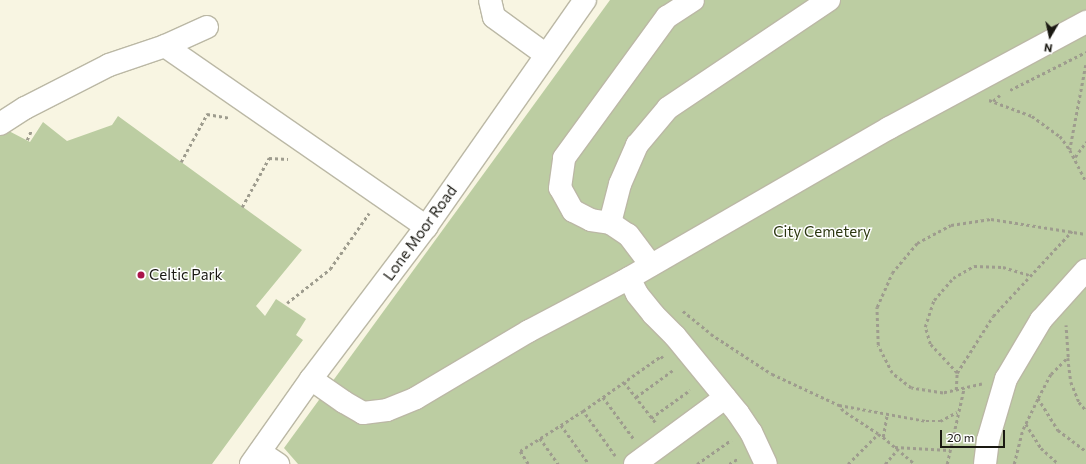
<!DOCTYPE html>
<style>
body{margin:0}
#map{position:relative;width:1086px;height:464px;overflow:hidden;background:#f8f5e2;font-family:Commissioner,sans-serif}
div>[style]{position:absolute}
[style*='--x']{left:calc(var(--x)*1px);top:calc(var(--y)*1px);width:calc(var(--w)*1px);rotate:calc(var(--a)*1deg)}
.green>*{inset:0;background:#bccda2}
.path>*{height:2.5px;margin-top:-1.25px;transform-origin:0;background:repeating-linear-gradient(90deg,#9e9c8e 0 3px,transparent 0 6px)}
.roads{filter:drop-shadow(1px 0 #bbb8a5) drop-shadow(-1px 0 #bbb8a5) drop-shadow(0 1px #bbb8a5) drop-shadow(0 -1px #bbb8a5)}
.minor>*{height:22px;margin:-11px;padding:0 11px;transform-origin:11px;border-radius:11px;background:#fff}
.major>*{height:22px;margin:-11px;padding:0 11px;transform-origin:11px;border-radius:11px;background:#fff}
.dots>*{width:11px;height:11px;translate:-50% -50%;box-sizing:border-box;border:2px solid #fff;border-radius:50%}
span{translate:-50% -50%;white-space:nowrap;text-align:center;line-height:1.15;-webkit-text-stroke:3px #fff;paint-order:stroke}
.park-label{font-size:15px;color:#2b3710}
.street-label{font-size:15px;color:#1a1912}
.poi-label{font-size:15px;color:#1a1912}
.left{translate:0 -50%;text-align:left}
.north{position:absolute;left:1030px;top:16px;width:40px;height:40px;-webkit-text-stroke:3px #fff;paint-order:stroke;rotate:189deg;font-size:11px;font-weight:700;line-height:16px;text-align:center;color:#1a1912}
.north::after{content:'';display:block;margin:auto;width:14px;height:18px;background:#1a1912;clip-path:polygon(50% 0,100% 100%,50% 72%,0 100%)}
.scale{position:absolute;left:940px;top:430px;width:65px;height:18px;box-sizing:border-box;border:2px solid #1a1912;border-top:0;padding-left:5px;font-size:12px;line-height:14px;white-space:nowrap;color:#1a1912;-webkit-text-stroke:3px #fff;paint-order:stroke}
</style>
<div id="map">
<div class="green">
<i style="clip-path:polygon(610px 0,1086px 0,1086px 464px,298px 464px,284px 448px)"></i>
<i style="clip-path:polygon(118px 116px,302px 250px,256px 306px,265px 316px,276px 299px,306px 319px,296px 335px,303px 340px,212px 464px,0 464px,0 133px,5px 129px,30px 142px,43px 122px,67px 141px,112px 125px)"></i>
</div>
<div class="path">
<i style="--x:1086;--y:65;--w:86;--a:100.7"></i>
<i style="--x:1070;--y:150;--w:36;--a:63"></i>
<i style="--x:1010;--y:90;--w:85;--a:-26.6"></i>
<i style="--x:989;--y:100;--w:46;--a:20.4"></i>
<i style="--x:1032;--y:116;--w:34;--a:36"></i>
<i style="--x:1060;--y:136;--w:17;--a:54"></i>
<i style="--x:993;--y:101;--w:9;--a:-41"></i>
<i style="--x:27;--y:140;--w:10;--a:-66"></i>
<i style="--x:1075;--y:157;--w:19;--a:-54"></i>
<i style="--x:181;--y:162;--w:55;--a:-61.6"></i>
<i style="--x:207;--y:114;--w:22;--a:10"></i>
<i style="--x:242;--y:207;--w:56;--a:-61.1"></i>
<i style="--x:269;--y:158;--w:19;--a:3"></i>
<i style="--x:287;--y:303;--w:55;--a:-38.3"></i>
<i style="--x:330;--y:269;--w:68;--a:-55.1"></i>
<i style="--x:683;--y:311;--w:36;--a:39"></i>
<i style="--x:711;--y:334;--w:73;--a:33.3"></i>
<i style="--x:772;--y:374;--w:74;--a:24.8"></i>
<i style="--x:1068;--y:358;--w:24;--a:83"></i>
<i style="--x:1071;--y:382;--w:22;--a:68"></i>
<i style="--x:1079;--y:402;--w:11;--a:49"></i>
<i style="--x:957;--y:373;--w:40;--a:-133"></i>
<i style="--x:930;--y:344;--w:18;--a:-106"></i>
<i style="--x:925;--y:327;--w:28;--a:-72"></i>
<i style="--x:934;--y:300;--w:29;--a:-49"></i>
<i style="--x:953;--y:278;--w:24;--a:-30"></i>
<i style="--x:974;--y:266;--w:29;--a:2"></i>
<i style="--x:1003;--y:267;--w:27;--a:17"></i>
<i style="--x:624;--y:382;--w:52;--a:52"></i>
<i style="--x:982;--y:384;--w:40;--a:167"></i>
<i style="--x:943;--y:393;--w:32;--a:-171"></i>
<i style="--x:911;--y:388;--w:24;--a:-142"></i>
<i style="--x:892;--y:373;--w:31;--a:-117"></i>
<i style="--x:878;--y:345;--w:38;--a:-92"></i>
<i style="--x:877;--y:307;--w:37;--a:-66"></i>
<i style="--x:892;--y:273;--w:39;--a:-50"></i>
<i style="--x:917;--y:243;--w:38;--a:-28"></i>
<i style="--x:951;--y:225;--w:40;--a:-8.5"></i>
<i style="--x:991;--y:219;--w:96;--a:9"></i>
<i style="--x:956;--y:390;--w:17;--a:-87"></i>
<i style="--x:957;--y:373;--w:67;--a:-57.7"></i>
<i style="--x:993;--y:316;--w:116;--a:-47.1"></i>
<i style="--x:603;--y:397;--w:52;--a:53.6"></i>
<i style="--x:636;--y:397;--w:46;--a:-36.1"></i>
<i style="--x:1038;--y:398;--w:38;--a:58"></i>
<i style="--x:1058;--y:430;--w:35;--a:37"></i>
<i style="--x:651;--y:418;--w:48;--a:-35.7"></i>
<i style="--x:1026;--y:424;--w:28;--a:58"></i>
<i style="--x:1041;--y:448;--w:24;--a:42"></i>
<i style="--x:561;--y:425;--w:48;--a:54.3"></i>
<i style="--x:878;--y:434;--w:6;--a:31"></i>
<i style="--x:883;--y:437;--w:22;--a:-80"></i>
<i style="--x:883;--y:437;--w:42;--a:40.2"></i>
<i style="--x:540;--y:438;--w:32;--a:55"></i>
<i style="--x:895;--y:447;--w:54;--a:3.2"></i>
<i style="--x:615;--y:456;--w:55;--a:-125.4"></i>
<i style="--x:583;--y:411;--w:95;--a:-35.2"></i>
<i style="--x:661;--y:356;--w:3;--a:45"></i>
<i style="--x:528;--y:464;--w:15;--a:-122"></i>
<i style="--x:520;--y:451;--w:75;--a:-32.4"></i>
<i style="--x:697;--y:464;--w:42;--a:-35.2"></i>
<i style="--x:729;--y:464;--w:12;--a:-31"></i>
<i style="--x:848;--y:464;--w:42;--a:-45"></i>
<i style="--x:878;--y:434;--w:42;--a:-146.7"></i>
<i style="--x:843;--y:411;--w:7;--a:-124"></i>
<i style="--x:839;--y:405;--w:88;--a:10.4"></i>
<i style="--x:926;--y:421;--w:14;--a:0"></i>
<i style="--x:940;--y:421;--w:19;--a:-28"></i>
<i style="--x:885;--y:464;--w:20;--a:-49"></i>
<i style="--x:947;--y:464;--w:78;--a:-77.4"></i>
<i style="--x:1014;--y:464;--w:36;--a:-76"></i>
<i style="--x:1023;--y:429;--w:34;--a:-64"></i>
<i style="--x:1038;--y:398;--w:27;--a:-62"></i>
<i style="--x:1051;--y:374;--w:24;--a:-45"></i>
<i style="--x:1068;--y:357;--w:32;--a:-94"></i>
</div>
<div class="roads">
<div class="minor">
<i style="--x:490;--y:0;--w:17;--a:77"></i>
<i style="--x:494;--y:17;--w:63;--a:36"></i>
<i style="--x:165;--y:46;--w:318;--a:34.7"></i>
<i style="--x:0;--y:124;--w:30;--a:-33"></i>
<i style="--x:25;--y:108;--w:94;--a:-27.1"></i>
<i style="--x:109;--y:65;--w:59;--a:-18.7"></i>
<i style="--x:165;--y:46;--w:46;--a:-24.3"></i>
<i style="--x:610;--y:223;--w:40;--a:-75.6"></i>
<i style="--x:620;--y:184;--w:43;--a:-66.4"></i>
<i style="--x:637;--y:145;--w:48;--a:-50"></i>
<i style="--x:668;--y:108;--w:194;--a:-33.9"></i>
<i style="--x:651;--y:265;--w:38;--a:-127"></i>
<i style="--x:628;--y:235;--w:22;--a:-146"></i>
<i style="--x:610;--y:223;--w:19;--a:-171"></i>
<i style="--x:591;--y:220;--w:20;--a:-153"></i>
<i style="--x:573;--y:211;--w:26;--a:-119"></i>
<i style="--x:560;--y:188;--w:30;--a:-82"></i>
<i style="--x:564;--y:158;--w:175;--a:-53.9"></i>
<i style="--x:667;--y:17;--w:31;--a:-33"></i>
<i style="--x:629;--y:278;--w:18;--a:63"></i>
<i style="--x:637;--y:294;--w:26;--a:51"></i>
<i style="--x:653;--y:314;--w:31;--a:45"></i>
<i style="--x:675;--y:336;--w:99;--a:50.7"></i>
<i style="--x:738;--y:413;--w:23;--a:56"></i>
<i style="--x:751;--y:432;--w:35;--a:65"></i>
<i style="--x:311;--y:379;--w:40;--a:34.9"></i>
<i style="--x:344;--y:402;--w:22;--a:30"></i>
<i style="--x:363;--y:413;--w:24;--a:-7"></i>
<i style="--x:387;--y:410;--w:31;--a:-22"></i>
<i style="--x:416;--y:398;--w:131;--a:-30.7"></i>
<i style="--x:529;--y:331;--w:107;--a:-27.8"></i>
<i style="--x:624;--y:281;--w:306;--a:-30"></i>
<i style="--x:889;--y:128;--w:224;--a:-28.3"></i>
<i style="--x:260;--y:452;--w:22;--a:34"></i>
<i style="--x:635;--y:464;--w:112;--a:-36.3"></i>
<i style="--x:985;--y:464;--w:24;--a:-83"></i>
<i style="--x:988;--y:440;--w:64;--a:-73.6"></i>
<i style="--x:1006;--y:379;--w:69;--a:-59.3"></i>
<i style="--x:1041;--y:320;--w:67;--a:-48"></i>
</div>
<div class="major">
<i style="--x:251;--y:464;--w:104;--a:-54.8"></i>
<i style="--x:311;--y:379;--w:191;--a:-52.9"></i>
<i style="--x:426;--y:227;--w:277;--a:-55"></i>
</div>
</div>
<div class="dots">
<i style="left:141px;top:275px;background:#aa164a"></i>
</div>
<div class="park-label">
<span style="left:822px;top:232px">City Cemetery</span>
</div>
<div class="street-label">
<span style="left:420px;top:233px;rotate:-54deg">Lone Moor Road</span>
</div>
<div class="poi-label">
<span class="left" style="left:149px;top:275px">Celtic Park</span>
</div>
<div class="north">N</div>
<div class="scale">20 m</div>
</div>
